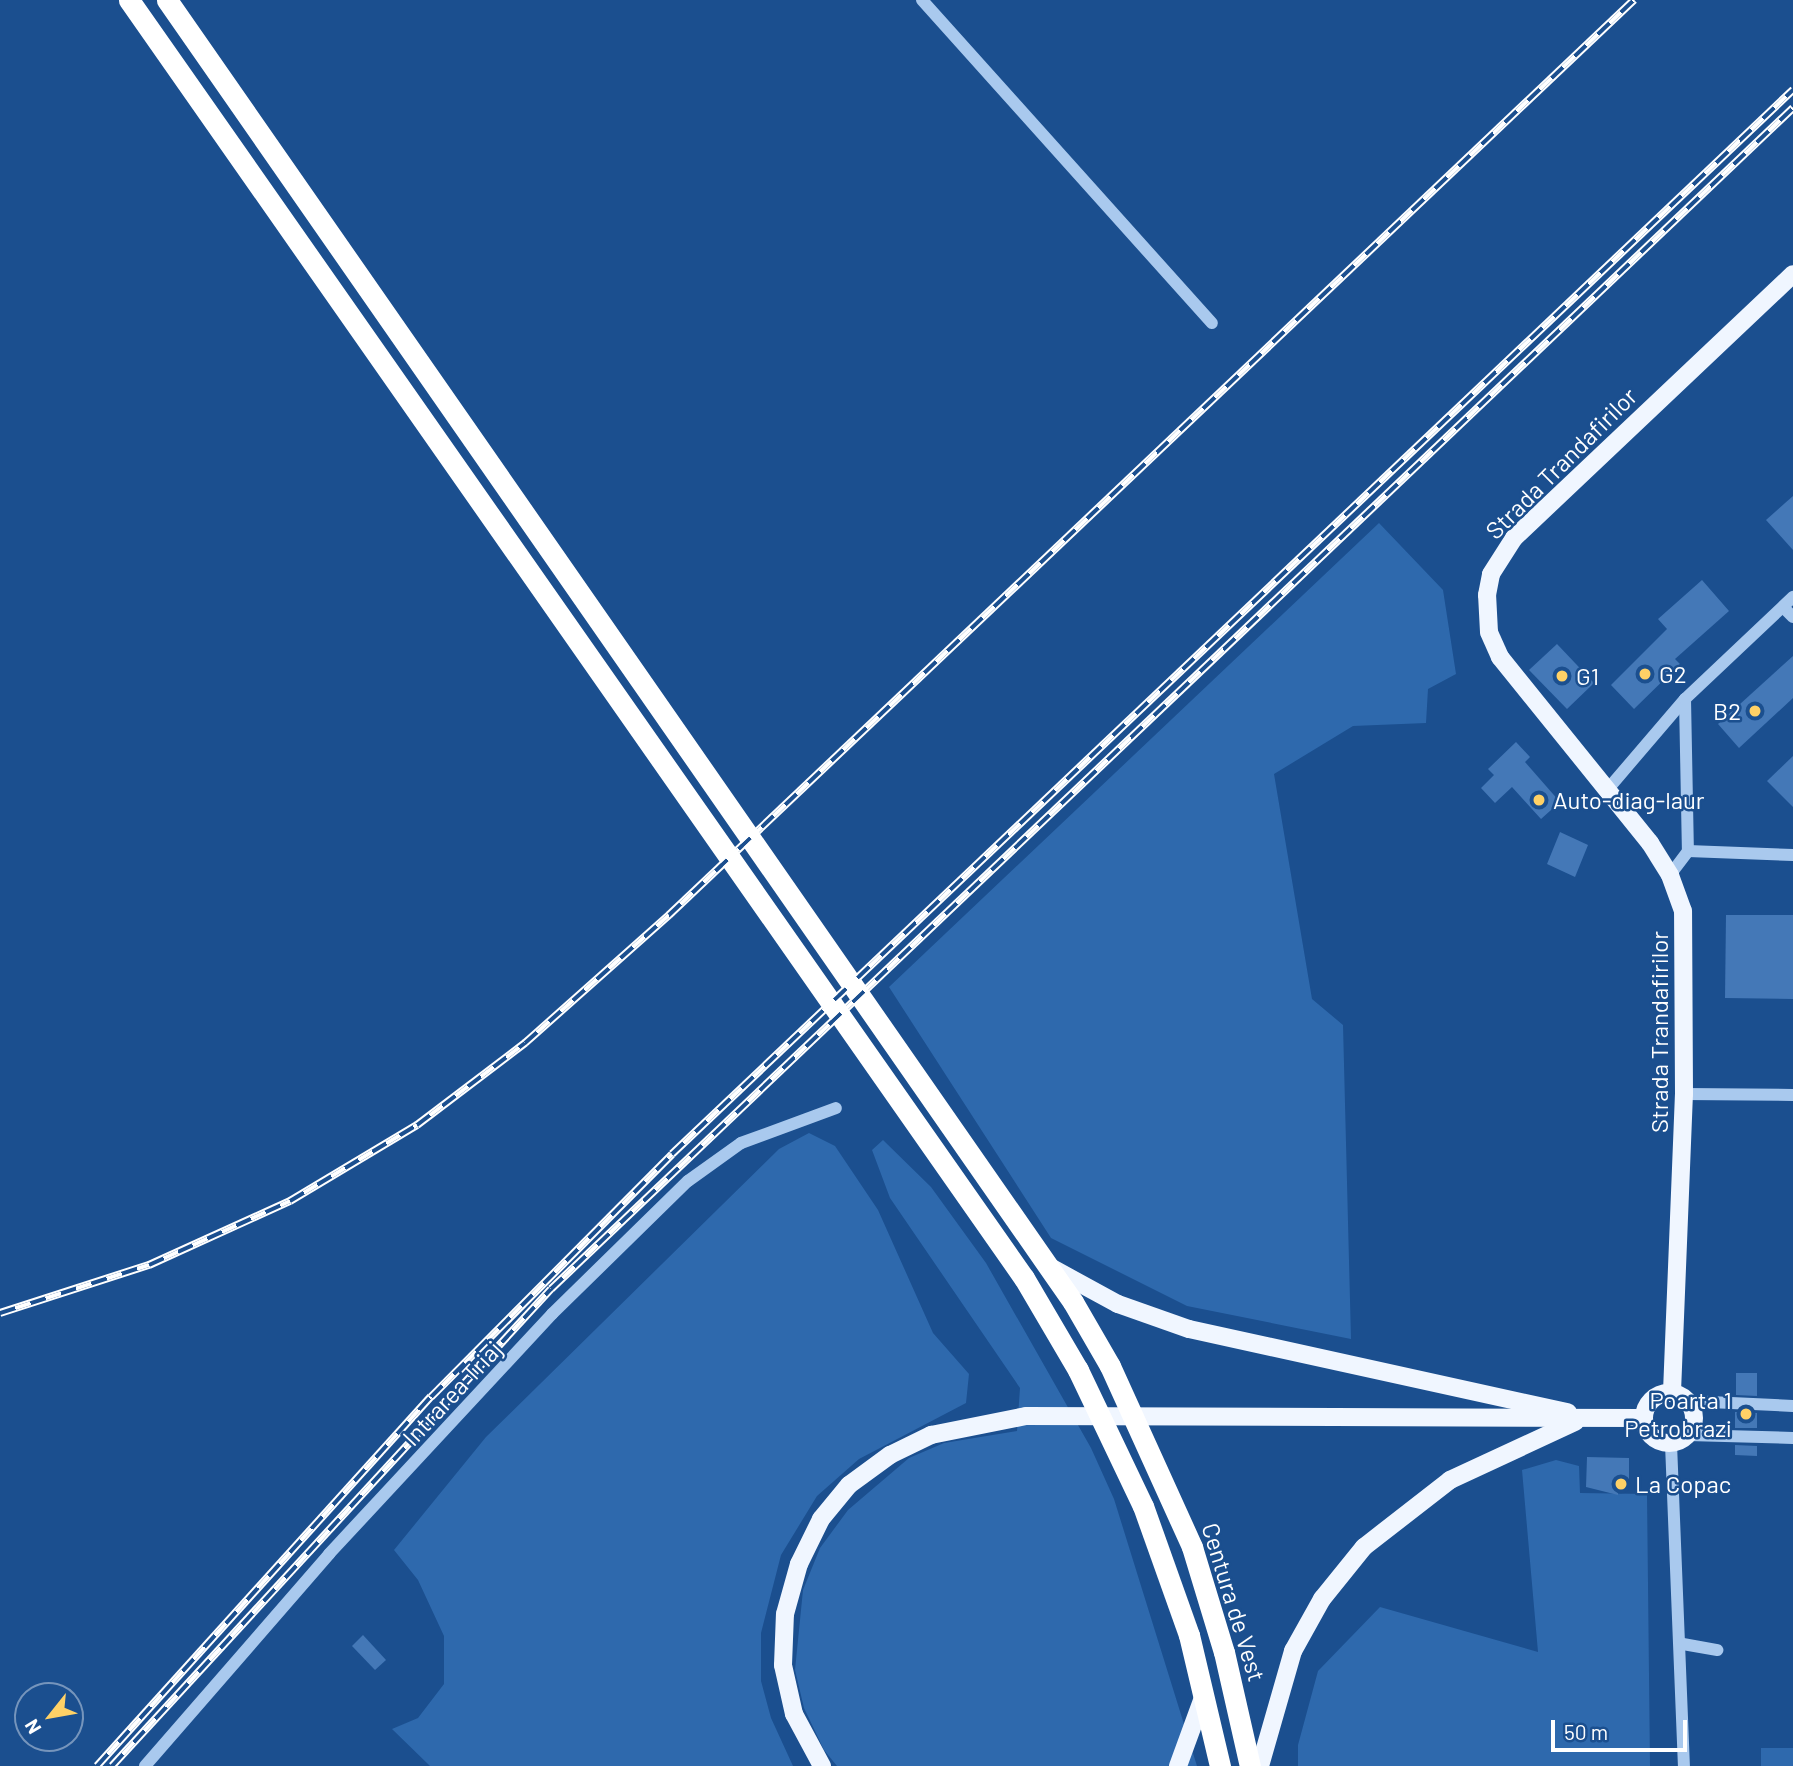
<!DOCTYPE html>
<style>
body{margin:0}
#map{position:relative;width:1793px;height:1766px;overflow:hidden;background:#1b4f8f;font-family:Barlow,sans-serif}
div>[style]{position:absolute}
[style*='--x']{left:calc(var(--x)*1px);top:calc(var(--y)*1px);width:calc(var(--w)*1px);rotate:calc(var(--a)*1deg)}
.green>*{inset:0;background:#2e69ad}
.building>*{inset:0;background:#4478b7}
.minor>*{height:12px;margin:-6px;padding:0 6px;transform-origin:6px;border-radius:6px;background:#a9c9ee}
.major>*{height:18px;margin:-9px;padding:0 9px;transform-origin:9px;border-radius:9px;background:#f0f6ff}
.major>.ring{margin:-9px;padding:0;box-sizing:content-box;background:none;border:18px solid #f0f6ff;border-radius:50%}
.highway>*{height:21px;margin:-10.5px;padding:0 10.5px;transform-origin:10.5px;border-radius:10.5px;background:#fff}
.rail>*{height:8px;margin-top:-4px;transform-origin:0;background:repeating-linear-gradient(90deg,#1b4f8f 0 16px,#fff 0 32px);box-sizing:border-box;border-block:2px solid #fff}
.dots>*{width:19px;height:19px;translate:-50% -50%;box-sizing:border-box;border:4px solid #1b4f8f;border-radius:50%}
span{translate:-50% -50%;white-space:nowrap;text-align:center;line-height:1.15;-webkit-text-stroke:5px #1b4f8f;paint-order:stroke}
.street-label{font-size:24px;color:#fff}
.poi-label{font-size:24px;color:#fff}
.left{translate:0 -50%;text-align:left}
.right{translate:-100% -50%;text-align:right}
.north{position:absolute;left:14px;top:1682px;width:70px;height:70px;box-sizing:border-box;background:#1b4f8f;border:2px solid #7695bc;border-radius:50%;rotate:239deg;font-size:19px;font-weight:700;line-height:28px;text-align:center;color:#fff}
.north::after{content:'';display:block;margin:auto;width:24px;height:32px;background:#ffd166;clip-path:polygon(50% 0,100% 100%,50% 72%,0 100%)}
.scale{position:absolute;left:1551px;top:1720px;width:136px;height:32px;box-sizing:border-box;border:4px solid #fff;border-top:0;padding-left:9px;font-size:21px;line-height:24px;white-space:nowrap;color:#fff;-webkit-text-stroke:5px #1b4f8f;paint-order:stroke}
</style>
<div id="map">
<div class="green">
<i style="clip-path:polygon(1379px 523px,1443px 590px,1456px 674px,1428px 689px,1426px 723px,1353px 726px,1274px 774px,1312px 999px,1343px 1025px,1351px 1339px,1187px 1306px,1051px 1238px,889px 987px)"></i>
<i style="clip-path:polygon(809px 1133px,835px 1146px,878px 1210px,933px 1333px,969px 1374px,966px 1403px,859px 1459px,817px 1496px,781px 1555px,761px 1633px,761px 1681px,771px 1718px,793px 1766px,430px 1766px,392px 1729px,418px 1718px,444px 1684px,444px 1636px,418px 1580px,394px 1550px,486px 1437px,779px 1149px)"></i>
<i style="clip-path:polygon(883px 1140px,931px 1187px,986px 1263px,1091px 1448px,1114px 1499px,1197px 1766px,837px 1766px,824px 1750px,804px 1708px,795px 1670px,803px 1590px,820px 1548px,848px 1510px,909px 1458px,944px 1443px,1017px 1431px,1020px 1388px,890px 1198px,872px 1150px)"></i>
<i style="clip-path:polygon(1556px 1460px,1579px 1466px,1580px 1493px,1647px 1494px,1650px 1766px,1298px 1766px,1298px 1745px,1318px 1671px,1380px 1607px,1538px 1652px,1522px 1470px)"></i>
<i style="clip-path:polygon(1761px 1748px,1793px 1748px,1793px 1766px,1761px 1766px)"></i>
</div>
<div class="building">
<i style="clip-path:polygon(1793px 496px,1793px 550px,1766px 520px)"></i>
<i style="clip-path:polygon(1702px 580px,1729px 611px,1675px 659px,1680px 664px,1634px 709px,1611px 685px,1667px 629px,1658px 619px)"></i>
<i style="clip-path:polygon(1557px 644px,1594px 683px,1567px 709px,1529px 670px)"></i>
<i style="clip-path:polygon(1793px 656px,1793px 698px,1739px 748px,1718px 724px)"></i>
<i style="clip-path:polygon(1516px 742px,1530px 757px,1525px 762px,1560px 802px,1541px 819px,1512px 787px,1495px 803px,1481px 788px,1494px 775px,1488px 769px)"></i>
<i style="clip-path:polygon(1793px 756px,1793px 807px,1767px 781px)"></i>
<i style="clip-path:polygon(1560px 832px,1588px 845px,1575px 877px,1547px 864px)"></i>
<i style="clip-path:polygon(1726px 915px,1793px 915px,1793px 999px,1725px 998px)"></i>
<i style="clip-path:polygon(1736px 1373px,1757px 1373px,1757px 1396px,1736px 1395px)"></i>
<i style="clip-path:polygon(1735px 1412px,1757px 1413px,1757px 1428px,1735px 1428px)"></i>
<i style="clip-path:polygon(1735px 1445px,1757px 1446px,1757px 1456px,1735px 1455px)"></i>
<i style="clip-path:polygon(1587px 1457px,1629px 1458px,1629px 1488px,1618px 1488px,1618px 1495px,1586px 1487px)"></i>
<i style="clip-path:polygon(363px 1635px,386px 1660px,375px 1670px,352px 1646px)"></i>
</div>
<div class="minor">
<i style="--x:922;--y:0;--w:434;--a:48.1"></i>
<i style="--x:1783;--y:607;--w:14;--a:45"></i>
<i style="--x:1685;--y:699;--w:152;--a:88.9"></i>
<i style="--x:1608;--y:789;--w:118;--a:-49.5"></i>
<i style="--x:1685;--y:699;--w:149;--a:-43.4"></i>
<i style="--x:1670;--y:875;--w:30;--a:-53"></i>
<i style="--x:1688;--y:851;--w:105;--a:2.2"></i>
<i style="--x:1684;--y:1094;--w:109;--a:0.5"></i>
<i style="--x:1688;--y:1401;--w:105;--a:2.7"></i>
<i style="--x:1688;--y:1435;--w:105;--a:1.6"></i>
<i style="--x:1671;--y:1444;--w:322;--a:87.7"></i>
<i style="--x:1683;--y:1644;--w:35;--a:10"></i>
<i style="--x:145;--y:1766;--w:281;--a:-49"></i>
<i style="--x:329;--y:1554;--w:328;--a:-47.1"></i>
<i style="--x:552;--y:1314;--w:190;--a:-44.4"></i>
<i style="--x:688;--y:1181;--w:65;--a:-35.6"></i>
<i style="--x:741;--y:1143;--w:101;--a:-20.2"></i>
</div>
<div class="major">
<i style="--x:1050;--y:1267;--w:77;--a:28.6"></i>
<i style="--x:1118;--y:1304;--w:75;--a:19.4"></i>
<i style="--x:1189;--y:1329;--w:388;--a:12.4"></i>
<i style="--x:1672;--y:1392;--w:298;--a:-87.7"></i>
<i style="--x:1684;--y:1094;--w:183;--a:-90.3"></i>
<i style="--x:1683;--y:911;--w:38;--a:-110"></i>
<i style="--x:1670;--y:875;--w:38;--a:-122"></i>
<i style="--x:1650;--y:843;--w:239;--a:-128.9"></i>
<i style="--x:1500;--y:657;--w:27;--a:-114"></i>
<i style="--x:1489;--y:632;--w:37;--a:-93"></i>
<i style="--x:1487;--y:595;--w:21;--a:-79"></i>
<i style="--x:1491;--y:574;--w:43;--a:-57.4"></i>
<i style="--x:1514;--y:538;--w:384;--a:-43.4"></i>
<i class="ring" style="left:1644px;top:1393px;width:32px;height:32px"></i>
<i style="--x:822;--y:1766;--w:59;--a:-118.3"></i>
<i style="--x:794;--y:1714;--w:50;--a:-102.7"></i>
<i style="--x:783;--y:1665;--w:51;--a:-87.8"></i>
<i style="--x:785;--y:1614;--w:52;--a:-74.4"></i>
<i style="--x:799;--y:1564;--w:50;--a:-63.9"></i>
<i style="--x:821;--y:1519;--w:44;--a:-50.5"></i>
<i style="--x:849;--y:1485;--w:51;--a:-36.2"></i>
<i style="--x:890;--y:1455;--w:46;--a:-26"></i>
<i style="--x:931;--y:1435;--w:97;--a:-11.3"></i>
<i style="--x:1026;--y:1416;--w:617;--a:0.19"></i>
<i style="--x:1178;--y:1766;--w:76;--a:-69.9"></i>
<i style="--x:1260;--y:1766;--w:120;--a:-74"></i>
<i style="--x:1293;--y:1651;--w:60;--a:-60.9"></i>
<i style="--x:1322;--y:1599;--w:67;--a:-51.1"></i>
<i style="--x:1364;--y:1547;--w:109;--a:-37.9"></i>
<i style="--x:1450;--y:1480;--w:138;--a:-24.9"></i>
</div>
<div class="highway">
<i style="--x:129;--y:0;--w:1560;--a:55"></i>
<i style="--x:1024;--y:1278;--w:107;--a:59.6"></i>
<i style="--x:1078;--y:1370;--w:151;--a:64.5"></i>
<i style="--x:1143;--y:1506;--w:137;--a:70.4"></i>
<i style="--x:1189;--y:1635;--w:135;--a:76.7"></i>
<i style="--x:167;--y:0;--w:1586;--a:55.17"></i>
<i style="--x:1073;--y:1302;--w:74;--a:60"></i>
<i style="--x:1110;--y:1366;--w:199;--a:65.6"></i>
<i style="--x:1192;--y:1547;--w:110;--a:73.1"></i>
<i style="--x:1224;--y:1652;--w:117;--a:77.2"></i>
</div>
<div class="rail">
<i style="--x:0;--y:1313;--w:157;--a:-17.9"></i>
<i style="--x:149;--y:1265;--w:155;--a:-24.4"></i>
<i style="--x:290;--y:1201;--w:148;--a:-30.9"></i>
<i style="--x:417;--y:1125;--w:136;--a:-37.2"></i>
<i style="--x:525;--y:1043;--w:193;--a:-41.6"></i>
<i style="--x:669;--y:915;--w:1330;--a:-43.48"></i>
<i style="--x:97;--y:1766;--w:498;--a:-47.9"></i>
<i style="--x:431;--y:1397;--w:342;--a:-45.2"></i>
<i style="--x:672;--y:1154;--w:1546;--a:-43.51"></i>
<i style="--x:112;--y:1766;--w:648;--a:-47.38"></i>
<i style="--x:551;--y:1289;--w:1714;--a:-43.56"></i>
</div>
<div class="dots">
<i style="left:1645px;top:674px;background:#ffd166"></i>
<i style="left:1562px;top:676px;background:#ffd166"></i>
<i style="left:1755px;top:711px;background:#ffd166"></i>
<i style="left:1539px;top:800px;background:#ffd166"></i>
<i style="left:1746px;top:1414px;background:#ffd166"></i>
<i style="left:1621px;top:1484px;background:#ffd166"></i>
</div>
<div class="street-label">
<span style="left:1561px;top:463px;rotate:-45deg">Strada Trandafirilor</span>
<span style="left:1659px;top:1032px;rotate:-90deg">Strada Trandafirilor</span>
<span style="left:452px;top:1393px;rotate:-47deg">Intrarea Triaj</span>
<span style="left:1234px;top:1602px;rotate:73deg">Centura de Vest</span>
</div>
<div class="poi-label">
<span class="left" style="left:1659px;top:674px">G2</span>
<span class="left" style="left:1576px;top:676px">G1</span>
<span class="right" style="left:1741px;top:711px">B2</span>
<span class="left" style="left:1553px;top:800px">Auto-diag-laur</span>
<span class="right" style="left:1732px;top:1414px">Poarta 1<br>Petrobrazi</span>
<span class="left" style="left:1635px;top:1484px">La Copac</span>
</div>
<div class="north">N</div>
<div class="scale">50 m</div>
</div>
